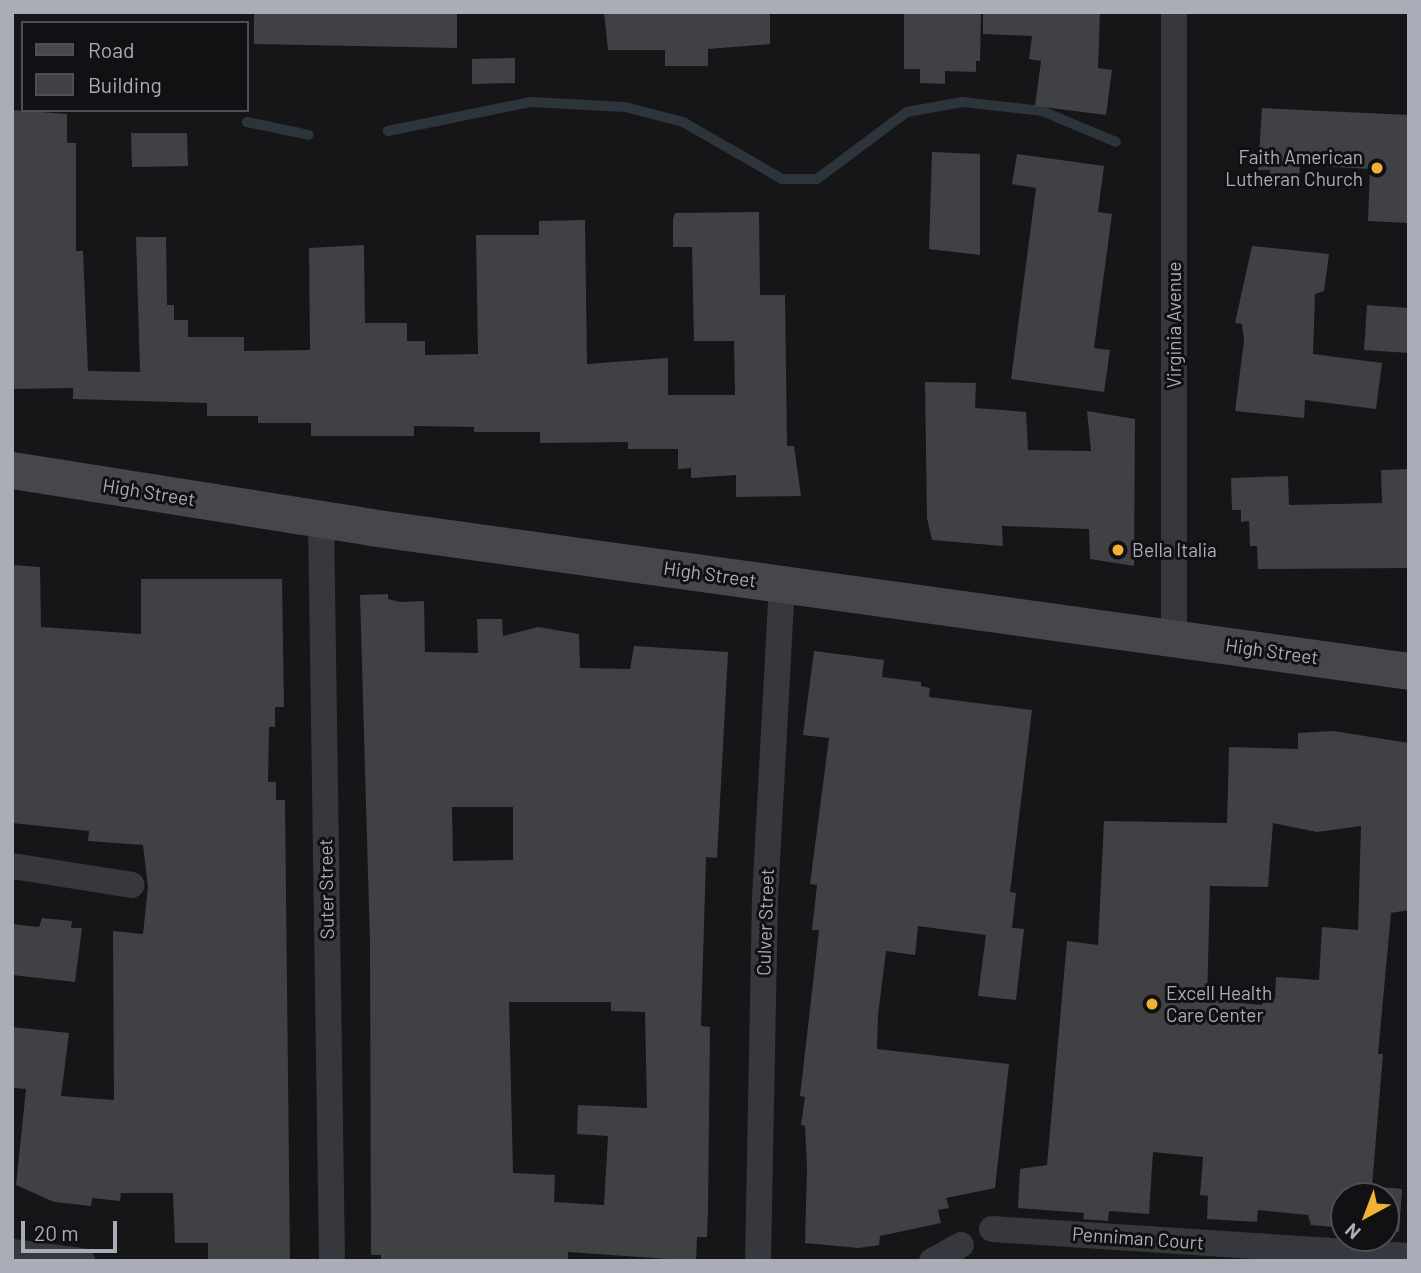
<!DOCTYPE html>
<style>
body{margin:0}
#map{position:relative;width:1421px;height:1273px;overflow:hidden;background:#161618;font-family:Barlow,sans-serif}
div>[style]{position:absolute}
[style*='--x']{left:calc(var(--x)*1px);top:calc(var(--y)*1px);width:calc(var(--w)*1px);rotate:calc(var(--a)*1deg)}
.stream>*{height:10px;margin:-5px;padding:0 5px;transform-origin:5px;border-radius:5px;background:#2c353c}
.building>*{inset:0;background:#404145}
.minor>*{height:26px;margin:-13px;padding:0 13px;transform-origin:13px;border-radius:13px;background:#37383d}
.secondary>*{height:37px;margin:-18.5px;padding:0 18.5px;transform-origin:18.5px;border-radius:18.5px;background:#45474d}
.dots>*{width:19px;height:19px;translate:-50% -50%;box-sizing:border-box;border:4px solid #111113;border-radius:50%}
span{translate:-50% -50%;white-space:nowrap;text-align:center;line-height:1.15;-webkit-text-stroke:6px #111113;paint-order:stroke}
.poi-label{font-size:19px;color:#a8adb8}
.right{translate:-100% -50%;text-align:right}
.left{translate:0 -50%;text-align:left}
.street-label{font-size:19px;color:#a8adb8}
.frame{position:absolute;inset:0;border:14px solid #a8adb8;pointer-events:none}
.legend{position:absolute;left:21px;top:21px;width:228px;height:91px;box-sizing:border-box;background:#111113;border:2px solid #4d4f55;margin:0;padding:9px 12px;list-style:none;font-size:21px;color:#a8adb8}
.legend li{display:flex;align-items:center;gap:14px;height:35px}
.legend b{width:35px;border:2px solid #4d4f55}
.north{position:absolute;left:1330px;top:1182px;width:70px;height:70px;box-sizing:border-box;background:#111113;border:2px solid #4d4f55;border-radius:50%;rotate:221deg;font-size:19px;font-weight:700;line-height:28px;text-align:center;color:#a8adb8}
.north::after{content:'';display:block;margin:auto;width:24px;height:32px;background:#f2b134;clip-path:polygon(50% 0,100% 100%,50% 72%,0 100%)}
.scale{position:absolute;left:21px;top:1221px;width:96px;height:32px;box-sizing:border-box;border:4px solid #a8adb8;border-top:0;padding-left:9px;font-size:21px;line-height:24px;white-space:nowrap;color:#a8adb8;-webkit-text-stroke:5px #111113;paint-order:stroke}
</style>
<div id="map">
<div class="stream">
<i style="--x:247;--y:122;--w:63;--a:11.8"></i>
<i style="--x:388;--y:131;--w:146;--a:-11.5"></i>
<i style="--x:531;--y:102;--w:94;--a:3"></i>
<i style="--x:625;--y:107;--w:60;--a:14.5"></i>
<i style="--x:683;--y:122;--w:114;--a:29.9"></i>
<i style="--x:782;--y:179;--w:35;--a:0"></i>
<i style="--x:817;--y:179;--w:112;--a:-36.7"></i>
<i style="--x:907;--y:112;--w:56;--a:-10.3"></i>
<i style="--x:962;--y:102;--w:81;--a:6.4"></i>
<i style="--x:1042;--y:111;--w:80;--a:22.7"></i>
</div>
<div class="building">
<i style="clip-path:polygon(254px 12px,457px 12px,457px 48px,254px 44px)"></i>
<i style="clip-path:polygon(604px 12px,770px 12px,770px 44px,708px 49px,708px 66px,665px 66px,665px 50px,608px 50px)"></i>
<i style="clip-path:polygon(904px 12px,981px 12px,980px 61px,976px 61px,976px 72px,945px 71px,945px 84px,920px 83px,920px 69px,904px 69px)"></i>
<i style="clip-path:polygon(983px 12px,1100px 12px,1098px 68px,1112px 70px,1106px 115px,1035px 106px,1041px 61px,1029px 59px,1032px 36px,983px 34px)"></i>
<i style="clip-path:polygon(515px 58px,515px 83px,472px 84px,472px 59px)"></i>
<i style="clip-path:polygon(1262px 108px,1409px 115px,1409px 223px,1368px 221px,1370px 169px,1300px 165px,1299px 179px,1269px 178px,1270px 170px,1258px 170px)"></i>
<i style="clip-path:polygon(12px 110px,67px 114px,67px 143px,76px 143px,76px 251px,83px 251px,88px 371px,140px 372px,136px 237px,166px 237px,167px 305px,174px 305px,174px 320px,188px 320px,188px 337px,244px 337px,244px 351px,310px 350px,309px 248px,364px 245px,365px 323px,407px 323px,407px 341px,425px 341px,425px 355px,478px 354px,476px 235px,539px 235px,539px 221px,585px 220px,587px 364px,668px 358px,668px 395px,735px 395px,734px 341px,694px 341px,692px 247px,673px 247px,673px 219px,675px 213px,759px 212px,760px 295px,785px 295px,787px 446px,794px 446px,801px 496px,736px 497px,736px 475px,691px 478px,691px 468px,678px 469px,678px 449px,628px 449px,628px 442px,540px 443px,540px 432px,474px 432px,474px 427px,414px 426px,414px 436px,311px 436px,311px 423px,258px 423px,258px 416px,207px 416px,207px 403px,73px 399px,73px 388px,12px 389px)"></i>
<i style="clip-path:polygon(131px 133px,187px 133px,188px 166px,132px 167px)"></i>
<i style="clip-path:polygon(932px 152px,980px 154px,980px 255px,929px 249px)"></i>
<i style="clip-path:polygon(1017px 154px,1104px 166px,1098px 212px,1112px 214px,1094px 348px,1110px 350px,1104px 392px,1011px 379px,1036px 188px,1012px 184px)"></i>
<i style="clip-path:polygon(1252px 246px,1329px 254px,1324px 291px,1315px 294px,1313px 354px,1382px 363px,1376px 409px,1305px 400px,1304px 418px,1235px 411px,1244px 341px,1242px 324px,1235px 323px)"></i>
<i style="clip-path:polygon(1367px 305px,1409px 308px,1409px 353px,1364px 350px)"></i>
<i style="clip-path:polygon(925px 382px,976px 383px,975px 408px,1026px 412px,1028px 450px,1091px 451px,1087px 411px,1135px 419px,1134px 566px,1090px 559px,1089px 529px,1002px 526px,1003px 546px,932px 540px,927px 518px)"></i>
<i style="clip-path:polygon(1409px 469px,1409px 568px,1258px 569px,1257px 546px,1250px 546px,1249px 521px,1241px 522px,1241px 510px,1232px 510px,1231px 478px,1288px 476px,1289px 505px,1382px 503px,1381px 470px)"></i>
<i style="clip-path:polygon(12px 565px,40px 567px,41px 627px,141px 634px,141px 579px,282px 579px,284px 707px,275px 707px,275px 727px,269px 727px,268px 782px,276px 782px,276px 800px,285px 800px,290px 1261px,208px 1261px,208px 1243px,175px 1243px,173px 1193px,121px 1193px,120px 1201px,92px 1198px,91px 1206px,54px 1202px,16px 1185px,26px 1089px,14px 1088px,12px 1027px,69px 1033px,61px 1096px,114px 1100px,113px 931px,143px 934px,148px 887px,143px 845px,88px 841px,89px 831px,12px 823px)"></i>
<i style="clip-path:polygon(evenodd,388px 594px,388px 599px,400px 602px,424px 601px,425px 652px,478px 653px,477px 619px,502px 619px,503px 636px,538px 627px,579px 634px,580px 668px,630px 669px,634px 646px,728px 652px,717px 858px,706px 857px,701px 1026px,710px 1027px,708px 1210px,707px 1237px,697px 1237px,696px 1261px,568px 1252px,568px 1261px,381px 1261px,381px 1255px,371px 1255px,370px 943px,360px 595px,388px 594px,452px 807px,513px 807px,513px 860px,453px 861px,452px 807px,388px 594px,509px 1002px,611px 1002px,611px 1011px,645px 1012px,647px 1108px,578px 1105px,577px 1134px,608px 1136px,604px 1205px,554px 1202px,555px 1175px,513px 1173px,509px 1002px)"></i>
<i style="clip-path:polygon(814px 651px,884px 660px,882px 677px,921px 682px,921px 686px,930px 688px,929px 697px,1032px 710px,1010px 892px,1016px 893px,1012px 928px,1024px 929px,1016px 1000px,978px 996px,986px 935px,918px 926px,915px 955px,886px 951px,878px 1015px,877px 1049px,1009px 1064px,995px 1188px,946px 1198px,949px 1208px,938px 1210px,941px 1223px,880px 1236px,879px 1245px,859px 1248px,805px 1243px,807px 1168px,805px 1126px,801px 1125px,805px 1097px,800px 1096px,819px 930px,812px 930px,817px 885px,810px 884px,829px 738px,803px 735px)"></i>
<i style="clip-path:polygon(evenodd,1333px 731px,1409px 743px,1409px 910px,1391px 913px,1378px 1054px,1383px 1054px,1372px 1186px,1402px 1189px,1399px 1232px,1386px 1231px,1386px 1196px,1344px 1196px,1344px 1228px,1311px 1225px,1308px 1215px,1258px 1210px,1257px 1222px,1207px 1219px,1208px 1196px,1200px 1195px,1203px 1157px,1153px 1152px,1149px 1214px,1109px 1211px,1108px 1221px,1083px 1219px,1084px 1213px,1018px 1208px,1020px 1169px,1047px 1165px,1067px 941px,1098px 945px,1104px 821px,1227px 823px,1229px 747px,1298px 749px,1298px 733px,1333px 731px,1273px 823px,1317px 832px,1361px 826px,1358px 930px,1322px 927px,1319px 980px,1276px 977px,1275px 999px,1263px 999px,1262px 1005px,1207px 1000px,1210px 886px,1268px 887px,1273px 823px)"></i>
<i style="clip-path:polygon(42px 918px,72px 921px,71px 928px,82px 928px,75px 982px,12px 975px,12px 924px,39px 927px)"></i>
</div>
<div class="minor">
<i style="--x:1174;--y:12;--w:625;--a:90"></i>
<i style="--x:321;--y:518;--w:743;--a:89.15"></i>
<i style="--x:12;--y:866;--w:121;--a:9"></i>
<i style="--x:992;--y:1229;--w:418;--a:3.7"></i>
<i style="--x:12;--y:1252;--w:71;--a:7.3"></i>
<i style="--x:758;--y:1261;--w:363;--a:-88.9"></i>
<i style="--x:765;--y:898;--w:315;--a:-86.9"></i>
<i style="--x:932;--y:1261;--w:33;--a:-29"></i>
</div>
<div class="secondary">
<i style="--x:12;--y:470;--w:363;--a:9"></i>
<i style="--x:370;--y:527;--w:1049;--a:7.89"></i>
</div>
<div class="dots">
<i style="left:1377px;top:168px;background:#f2b134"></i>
<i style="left:1118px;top:550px;background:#f2b134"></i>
<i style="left:1152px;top:1004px;background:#f2b134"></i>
</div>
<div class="poi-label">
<span class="right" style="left:1363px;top:168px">Faith American<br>Lutheran Church</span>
<span class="left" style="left:1132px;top:550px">Bella Italia</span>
<span class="left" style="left:1166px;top:1004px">Excell Health<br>Care Center</span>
</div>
<div class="street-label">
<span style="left:1174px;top:325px;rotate:-90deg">Virginia Avenue</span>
<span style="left:149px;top:492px;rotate:9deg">High Street</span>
<span style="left:710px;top:574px;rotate:8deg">High Street</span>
<span style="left:1272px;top:651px;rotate:8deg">High Street</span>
<span style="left:326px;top:889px;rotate:-91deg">Suter Street</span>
<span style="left:765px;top:922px;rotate:-88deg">Culver Street</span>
<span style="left:1138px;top:1238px;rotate:4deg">Penniman Court</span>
</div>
<div class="frame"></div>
<ul class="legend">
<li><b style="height:9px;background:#45474d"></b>Road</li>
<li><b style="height:19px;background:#404145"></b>Building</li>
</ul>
<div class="north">N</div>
<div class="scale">20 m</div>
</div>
